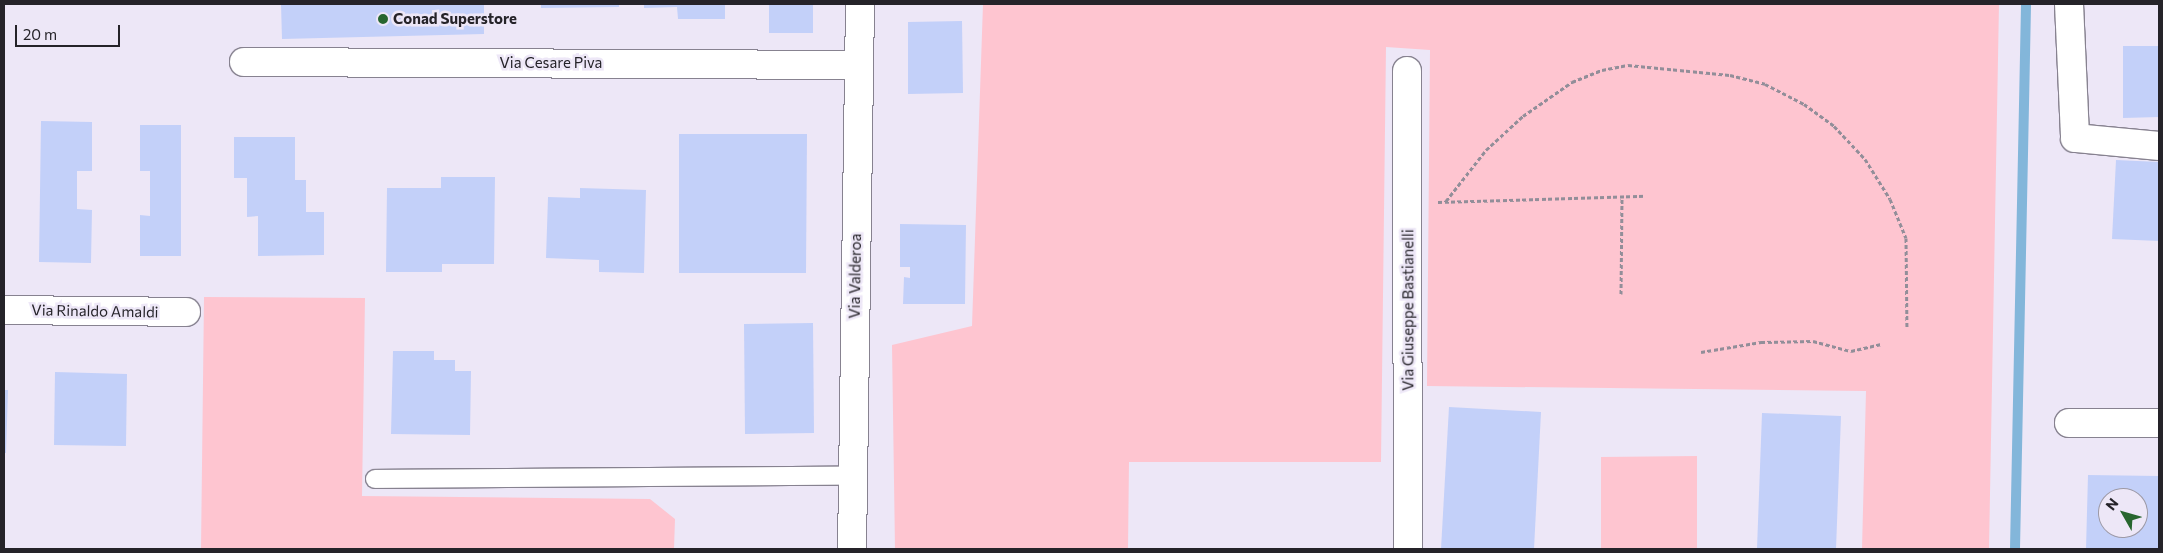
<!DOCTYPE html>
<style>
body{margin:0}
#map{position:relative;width:2163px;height:553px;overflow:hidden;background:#ede7f7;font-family:Commissioner,sans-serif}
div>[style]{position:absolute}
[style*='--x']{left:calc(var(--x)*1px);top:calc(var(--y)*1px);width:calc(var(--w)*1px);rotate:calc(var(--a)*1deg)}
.green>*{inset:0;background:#fec5d0}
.stream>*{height:10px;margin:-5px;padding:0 5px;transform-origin:5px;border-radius:5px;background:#83b6da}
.building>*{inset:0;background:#c3d0f9}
.path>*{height:3px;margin-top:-1.5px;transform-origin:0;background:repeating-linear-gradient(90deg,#928e99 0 4px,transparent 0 6.5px)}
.roads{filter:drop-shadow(1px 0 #878290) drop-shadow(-1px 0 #878290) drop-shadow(0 1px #878290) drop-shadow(0 -1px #878290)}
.service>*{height:18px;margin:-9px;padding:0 9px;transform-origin:9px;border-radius:9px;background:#fff}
.minor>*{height:28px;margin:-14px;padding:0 14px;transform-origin:14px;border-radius:14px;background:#fff}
.dots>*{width:14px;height:14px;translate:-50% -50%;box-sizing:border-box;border:2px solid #ede7f7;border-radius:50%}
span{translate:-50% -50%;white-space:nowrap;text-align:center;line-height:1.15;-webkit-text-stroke:5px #ede7f7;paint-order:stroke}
.poi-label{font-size:15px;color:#252329;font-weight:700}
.left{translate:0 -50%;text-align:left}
.street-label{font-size:15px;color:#252329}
.frame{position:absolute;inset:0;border:5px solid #252329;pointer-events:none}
.north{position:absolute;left:2098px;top:488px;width:50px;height:50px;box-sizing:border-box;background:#ede7f7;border:1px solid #9d99a5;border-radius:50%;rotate:308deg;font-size:14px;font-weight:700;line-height:20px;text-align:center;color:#252329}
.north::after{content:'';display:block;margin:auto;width:18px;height:22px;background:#27662f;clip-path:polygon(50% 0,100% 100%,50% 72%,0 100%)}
.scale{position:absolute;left:15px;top:25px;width:105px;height:22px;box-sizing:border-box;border:2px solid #252329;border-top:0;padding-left:6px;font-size:15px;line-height:18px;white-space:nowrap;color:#252329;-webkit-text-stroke:4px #ede7f7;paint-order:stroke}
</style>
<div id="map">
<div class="green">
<i style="clip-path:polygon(983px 4px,1999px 4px,1989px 549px,1862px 549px,1866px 391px,1427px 386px,1430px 50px,1386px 47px,1381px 462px,1129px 462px,1128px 549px,895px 549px,892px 345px,972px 326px)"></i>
<i style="clip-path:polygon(204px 297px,365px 298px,362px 496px,650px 499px,675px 519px,674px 549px,201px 549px)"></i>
<i style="clip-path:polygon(1697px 456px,1697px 549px,1601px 549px,1601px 457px)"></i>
</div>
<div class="stream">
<i style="--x:2015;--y:549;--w:545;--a:-88.84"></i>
</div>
<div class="building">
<i style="clip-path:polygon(281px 4px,484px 4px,484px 34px,282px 39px)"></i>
<i style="clip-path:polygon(541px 4px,619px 4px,619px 7px,541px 8px)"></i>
<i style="clip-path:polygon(644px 4px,725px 4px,725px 19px,678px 19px,677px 7px,644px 8px)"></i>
<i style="clip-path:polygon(769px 4px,813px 4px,813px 33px,769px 33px)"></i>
<i style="clip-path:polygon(962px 21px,963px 93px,908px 94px,908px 22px)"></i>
<i style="clip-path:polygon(2123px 46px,2159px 46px,2159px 117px,2123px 118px)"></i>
<i style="clip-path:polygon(41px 121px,92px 122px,92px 171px,77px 171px,77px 209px,92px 210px,91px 263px,39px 262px)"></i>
<i style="clip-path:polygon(140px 125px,181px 125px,181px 256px,140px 256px,140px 215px,150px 216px,150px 171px,140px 171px)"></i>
<i style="clip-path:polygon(679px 134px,807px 134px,806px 273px,679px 273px)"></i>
<i style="clip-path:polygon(234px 137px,295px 137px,295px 180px,306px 180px,306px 212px,324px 212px,324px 255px,258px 256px,258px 216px,247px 217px,247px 178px,234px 178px)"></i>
<i style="clip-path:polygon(2116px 160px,2159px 162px,2159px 241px,2112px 239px)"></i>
<i style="clip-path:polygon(441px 177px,495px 177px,494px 264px,442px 264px,442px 272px,386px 272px,387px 188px,441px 188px)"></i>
<i style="clip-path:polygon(580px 188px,646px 190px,644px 273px,599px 272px,599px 260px,546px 258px,548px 197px,580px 198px)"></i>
<i style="clip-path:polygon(900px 224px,966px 225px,965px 304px,903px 304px,904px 277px,910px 278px,910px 267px,900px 267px)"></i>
<i style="clip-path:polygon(813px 323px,814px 433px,745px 434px,744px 324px)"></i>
<i style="clip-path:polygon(393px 351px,434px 351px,434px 360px,455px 360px,455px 371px,471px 371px,470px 435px,391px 434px)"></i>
<i style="clip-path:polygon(55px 372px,127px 374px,126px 446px,54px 445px)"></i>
<i style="clip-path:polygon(4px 390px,8px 390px,6px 453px,4px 453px)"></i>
<i style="clip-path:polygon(1449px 407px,1541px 412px,1534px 549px,1441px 549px)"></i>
<i style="clip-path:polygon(1762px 413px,1841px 416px,1836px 549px,1757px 549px)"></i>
<i style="clip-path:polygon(evenodd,2088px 475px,2159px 476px,2159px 549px,2086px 549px,2088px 475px,2108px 498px,2138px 498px,2138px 528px,2108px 528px,2108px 498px)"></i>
</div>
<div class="path">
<i style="--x:1446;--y:201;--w:65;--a:-51.9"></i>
<i style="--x:1486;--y:150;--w:50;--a:-42.6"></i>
<i style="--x:1523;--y:116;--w:60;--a:-34.8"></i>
<i style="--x:1572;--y:82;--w:32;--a:-22"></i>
<i style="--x:1602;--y:70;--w:26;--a:-11"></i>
<i style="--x:1628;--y:65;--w:102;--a:5.6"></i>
<i style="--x:1730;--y:75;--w:36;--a:14"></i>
<i style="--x:1765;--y:84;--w:44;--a:27.1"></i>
<i style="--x:1804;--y:104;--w:37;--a:36"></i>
<i style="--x:1834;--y:126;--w:45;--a:46.8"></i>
<i style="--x:1865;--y:159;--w:47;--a:58"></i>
<i style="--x:1890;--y:199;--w:42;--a:67.7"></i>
<i style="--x:1906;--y:238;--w:90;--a:89.4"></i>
<i style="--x:1438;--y:202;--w:208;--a:-1.7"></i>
<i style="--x:1621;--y:294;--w:98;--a:-89.4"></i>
<i style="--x:1701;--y:352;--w:61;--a:-9.5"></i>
<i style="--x:1761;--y:342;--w:52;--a:-1.1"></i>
<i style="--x:1813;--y:341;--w:39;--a:15"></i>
<i style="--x:1851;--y:351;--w:31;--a:-13"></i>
</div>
<div class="roads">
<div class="service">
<i style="--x:375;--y:479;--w:477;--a:-0.4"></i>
</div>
<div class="minor">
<i style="--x:2069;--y:4;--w:134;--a:87.4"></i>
<i style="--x:2075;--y:138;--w:84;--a:5.4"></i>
<i style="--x:244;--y:62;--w:615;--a:0.28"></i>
<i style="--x:1407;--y:71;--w:478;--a:89.9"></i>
<i style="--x:4;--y:310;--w:182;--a:0.6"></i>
<i style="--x:2069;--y:423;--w:90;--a:0"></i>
<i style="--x:852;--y:549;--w:545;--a:-89.16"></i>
</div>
</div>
<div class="dots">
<i style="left:383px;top:19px;background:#27662f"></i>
</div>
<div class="poi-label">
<span class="left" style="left:393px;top:19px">Conad Superstore</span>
</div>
<div class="street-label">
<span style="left:551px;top:63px">Via Cesare Piva</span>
<span style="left:855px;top:276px;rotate:-89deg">Via Valderoa</span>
<span style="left:1408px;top:310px;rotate:-90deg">Via Giuseppe Bastianelli</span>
<span style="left:95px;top:311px;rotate:1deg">Via Rinaldo Amaldi</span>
</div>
<div class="frame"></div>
<div class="north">N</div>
<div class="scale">20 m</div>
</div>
